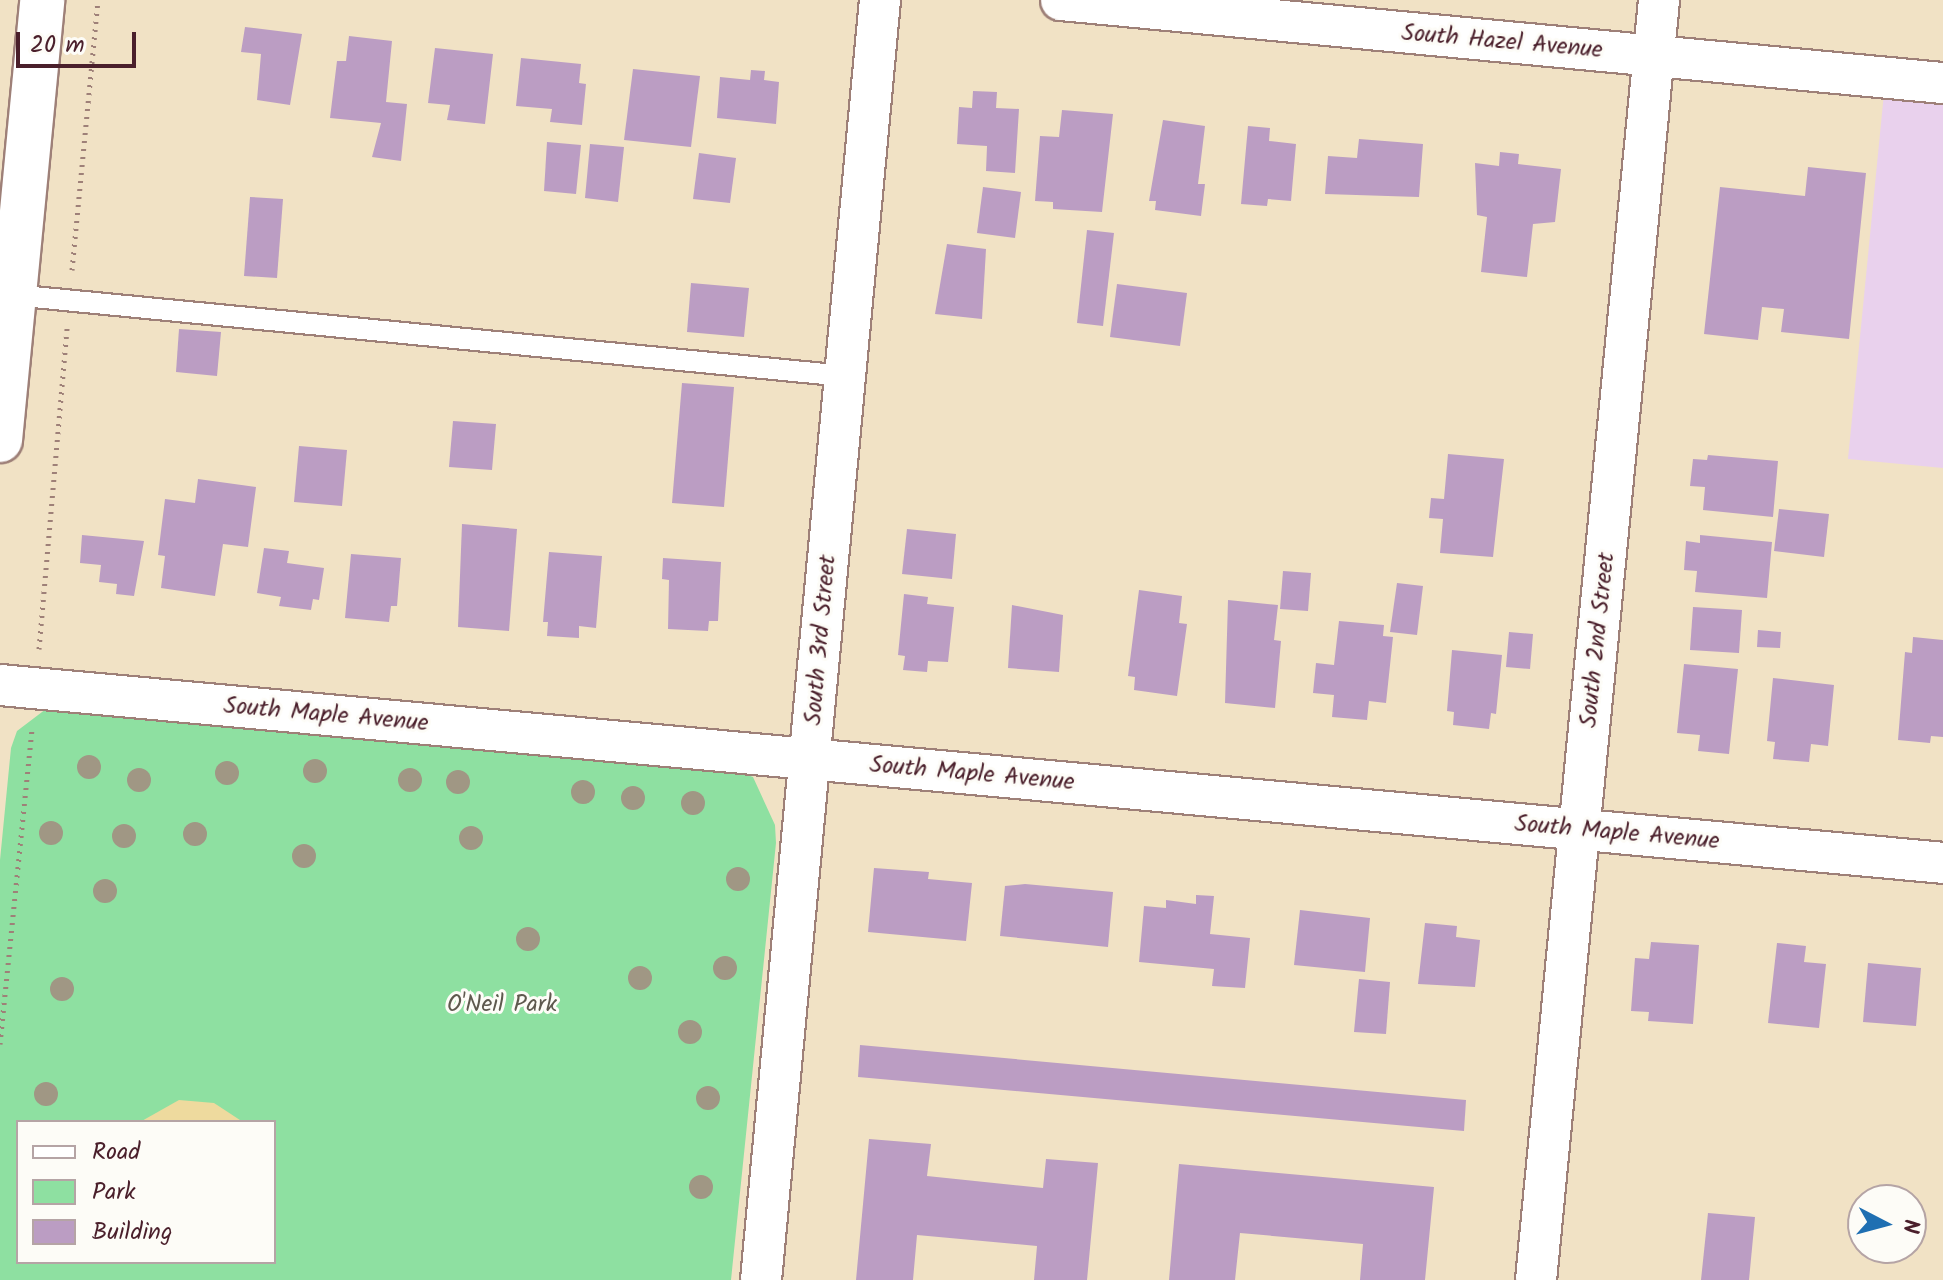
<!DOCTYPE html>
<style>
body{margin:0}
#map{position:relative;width:1943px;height:1280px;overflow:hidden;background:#f1e2c5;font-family:Kalam,sans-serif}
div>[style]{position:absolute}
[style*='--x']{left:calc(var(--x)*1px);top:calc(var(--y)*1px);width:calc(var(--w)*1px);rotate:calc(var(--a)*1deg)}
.built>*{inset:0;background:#e9d1ed}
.green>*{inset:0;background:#8ee0a1}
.sand>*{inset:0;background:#eeda9e}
.building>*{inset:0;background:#bb9dc3}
.path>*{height:5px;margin-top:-2.5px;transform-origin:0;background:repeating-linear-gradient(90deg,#9e8078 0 2px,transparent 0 8px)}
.roads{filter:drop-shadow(2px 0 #9e8078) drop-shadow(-2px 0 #9e8078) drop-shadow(0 2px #9e8078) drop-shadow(0 -2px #9e8078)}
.service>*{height:20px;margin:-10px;padding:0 10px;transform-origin:10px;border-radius:10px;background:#fff}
.minor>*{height:40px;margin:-20px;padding:0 20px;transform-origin:20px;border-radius:20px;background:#fff}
.secondary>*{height:44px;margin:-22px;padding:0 22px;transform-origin:22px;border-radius:22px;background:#fff}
.trees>*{width:24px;height:24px;margin:-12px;border-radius:50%;background:#a09784}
span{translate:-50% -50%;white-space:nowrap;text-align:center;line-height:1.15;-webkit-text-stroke:6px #fdfcf7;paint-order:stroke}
.street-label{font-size:24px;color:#4a1f2b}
.park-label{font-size:24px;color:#5e594e}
.legend{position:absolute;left:16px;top:1120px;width:260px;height:144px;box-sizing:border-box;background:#fdfcf7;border:2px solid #b5a4a5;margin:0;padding:10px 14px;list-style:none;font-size:24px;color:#4a1f2b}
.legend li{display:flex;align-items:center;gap:16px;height:40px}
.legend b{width:40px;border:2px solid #b5a4a5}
.north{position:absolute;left:1847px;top:1184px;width:80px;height:80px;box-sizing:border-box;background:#fdfcf7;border:2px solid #b5a4a5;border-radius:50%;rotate:96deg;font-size:22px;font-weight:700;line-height:32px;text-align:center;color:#4a1f2b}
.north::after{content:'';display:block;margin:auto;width:28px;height:36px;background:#1f6fb2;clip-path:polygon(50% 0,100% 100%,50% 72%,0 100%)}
.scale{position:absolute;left:16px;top:32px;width:120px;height:36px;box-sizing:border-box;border:4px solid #4a1f2b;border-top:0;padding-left:10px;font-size:24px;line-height:28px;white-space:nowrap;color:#4a1f2b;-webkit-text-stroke:6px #fdfcf7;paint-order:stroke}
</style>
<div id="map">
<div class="built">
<i style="clip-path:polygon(1884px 93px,1943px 99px,1943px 468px,1848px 459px)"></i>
</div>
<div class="green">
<i style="clip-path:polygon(evenodd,46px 709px,731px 769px,753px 777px,775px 825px,776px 843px,731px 1280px,0 1280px,0 860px,11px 748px,17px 731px,46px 709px,18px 1122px,274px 1122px,274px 1262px,18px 1262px,18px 1122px)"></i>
</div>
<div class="sand">
<i style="clip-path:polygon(179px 1100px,214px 1103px,243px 1122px,140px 1122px)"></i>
</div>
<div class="building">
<i style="clip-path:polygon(245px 27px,302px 34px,290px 105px,257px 100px,261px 54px,241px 52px)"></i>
<i style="clip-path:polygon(349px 36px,392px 41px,386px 102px,407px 104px,401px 161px,372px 157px,381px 123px,330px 118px,337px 61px,346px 61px)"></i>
<i style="clip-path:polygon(435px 48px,493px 54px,485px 124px,447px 120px,450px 105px,428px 103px)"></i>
<i style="clip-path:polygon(521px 58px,581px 64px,579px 83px,586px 84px,582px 125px,550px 122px,552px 109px,516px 106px)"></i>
<i style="clip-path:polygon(633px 69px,700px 76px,691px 147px,624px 140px)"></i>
<i style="clip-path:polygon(751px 70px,765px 71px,764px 80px,779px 82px,776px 124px,717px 118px,720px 77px,750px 80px)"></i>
<i style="clip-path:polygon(973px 91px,997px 92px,996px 108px,1019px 109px,1015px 173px,986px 171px,987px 146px,957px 144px,959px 107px,972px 108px)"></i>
<i style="clip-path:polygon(1062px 110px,1113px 114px,1102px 212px,1053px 209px,1053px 202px,1035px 201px,1040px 136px,1059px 137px)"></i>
<i style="clip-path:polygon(1163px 120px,1205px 126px,1198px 184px,1205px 184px,1201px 216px,1155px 210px,1156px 201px,1149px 201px)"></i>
<i style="clip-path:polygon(1248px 126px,1270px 128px,1269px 141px,1296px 144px,1291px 201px,1268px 199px,1267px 206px,1241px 204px)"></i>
<i style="clip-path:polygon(1359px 139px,1423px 144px,1419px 197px,1325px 194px,1328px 156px,1357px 158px)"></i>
<i style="clip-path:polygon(547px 142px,581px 145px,576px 194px,544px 191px)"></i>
<i style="clip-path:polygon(590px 144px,624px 147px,618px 202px,585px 198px)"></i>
<i style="clip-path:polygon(1500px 152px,1519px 154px,1518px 164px,1561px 169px,1555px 222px,1533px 224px,1527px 277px,1481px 272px,1487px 217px,1477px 215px,1475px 163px,1499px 166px)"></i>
<i style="clip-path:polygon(699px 153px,736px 158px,730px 203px,693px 199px)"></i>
<i style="clip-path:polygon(1808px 167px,1866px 173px,1849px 339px,1781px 332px,1784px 309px,1762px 307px,1758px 340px,1704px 334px,1720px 187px,1805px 196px)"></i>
<i style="clip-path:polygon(983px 187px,1021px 192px,1015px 238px,977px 233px)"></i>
<i style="clip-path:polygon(250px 197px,283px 199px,277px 278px,244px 276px)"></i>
<i style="clip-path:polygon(1087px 230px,1114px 233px,1103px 326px,1077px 323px)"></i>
<i style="clip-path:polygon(947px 244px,986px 249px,982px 319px,935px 314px)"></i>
<i style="clip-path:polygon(691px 283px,749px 288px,744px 337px,687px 332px)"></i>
<i style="clip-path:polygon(1117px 284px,1187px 293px,1180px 346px,1110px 337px)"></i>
<i style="clip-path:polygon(179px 329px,221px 332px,217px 376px,176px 372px)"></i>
<i style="clip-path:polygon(682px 383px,734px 387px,724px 507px,672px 503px)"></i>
<i style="clip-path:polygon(453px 421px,496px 424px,492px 470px,449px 467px)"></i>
<i style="clip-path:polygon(299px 446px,347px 450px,342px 506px,294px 502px)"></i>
<i style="clip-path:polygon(1448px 454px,1504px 459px,1493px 557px,1440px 553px,1443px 519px,1429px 518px,1431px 498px,1444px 499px)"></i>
<i style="clip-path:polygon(1708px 455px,1778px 461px,1773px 517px,1703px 510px,1705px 487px,1690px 486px,1693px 459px,1707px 460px)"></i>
<i style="clip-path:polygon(198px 479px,256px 487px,248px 547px,223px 544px,215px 596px,161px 588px,165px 556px,158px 555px,165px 499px,195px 503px)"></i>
<i style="clip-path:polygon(1779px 509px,1829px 514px,1824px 557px,1774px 551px)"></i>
<i style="clip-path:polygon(462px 524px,517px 529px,509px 631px,458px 627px)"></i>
<i style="clip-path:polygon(907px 529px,956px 534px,952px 579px,902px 574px)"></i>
<i style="clip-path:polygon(82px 535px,144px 541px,134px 596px,116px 594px,117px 584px,99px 582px,101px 565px,80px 563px)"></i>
<i style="clip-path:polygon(1700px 535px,1772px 542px,1767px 598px,1695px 592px,1697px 571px,1684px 570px,1686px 541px,1700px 543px)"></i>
<i style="clip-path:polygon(264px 548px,289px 551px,287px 563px,324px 568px,319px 600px,313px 599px,311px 610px,279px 606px,281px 597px,257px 593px)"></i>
<i style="clip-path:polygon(549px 552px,602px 556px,596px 628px,579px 626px,579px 638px,547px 636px,548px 622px,543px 622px)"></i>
<i style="clip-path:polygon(351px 554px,401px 558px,397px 606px,391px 606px,389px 622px,345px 618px)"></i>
<i style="clip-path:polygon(663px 558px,721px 562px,718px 621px,709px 621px,708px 631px,668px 629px,669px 580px,662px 579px)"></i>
<i style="clip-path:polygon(1283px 571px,1311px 573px,1308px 611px,1280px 609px)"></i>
<i style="clip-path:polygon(1397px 583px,1423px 586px,1417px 635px,1390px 632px)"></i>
<i style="clip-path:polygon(1139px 590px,1182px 596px,1179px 623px,1187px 624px,1177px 696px,1134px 690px,1135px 677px,1128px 676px)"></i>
<i style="clip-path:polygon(904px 594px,928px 597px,927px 604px,954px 607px,948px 662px,928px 661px,927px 672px,903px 670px,905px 656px,898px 655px)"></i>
<i style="clip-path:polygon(1228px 600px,1278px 605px,1274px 640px,1281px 641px,1275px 708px,1225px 703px)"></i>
<i style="clip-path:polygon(1012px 605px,1063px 615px,1059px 672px,1008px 668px)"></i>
<i style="clip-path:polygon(1693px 607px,1742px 610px,1739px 653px,1690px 650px)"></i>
<i style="clip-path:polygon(1339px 621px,1384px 625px,1383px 636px,1393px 637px,1386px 703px,1369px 701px,1367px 720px,1332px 717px,1334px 695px,1313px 693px,1316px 663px,1334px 665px)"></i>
<i style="clip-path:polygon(1758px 630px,1781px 632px,1780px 648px,1757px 647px)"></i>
<i style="clip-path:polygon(1509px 632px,1533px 634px,1530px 669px,1506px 667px)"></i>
<i style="clip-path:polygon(1913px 637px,1943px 640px,1943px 737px,1931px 736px,1930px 743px,1898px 740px,1905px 652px,1912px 653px)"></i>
<i style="clip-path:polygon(1452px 650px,1502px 655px,1496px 714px,1491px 713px,1489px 729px,1453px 725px,1454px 712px,1447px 711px)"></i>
<i style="clip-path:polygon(1684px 664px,1738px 669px,1729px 754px,1698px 751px,1700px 735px,1677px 733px)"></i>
<i style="clip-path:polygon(1773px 678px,1834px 685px,1828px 746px,1811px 744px,1809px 762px,1773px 759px,1775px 742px,1767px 741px)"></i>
<i style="clip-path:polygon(874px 868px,929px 872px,928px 879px,972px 883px,966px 941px,868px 932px)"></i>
<i style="clip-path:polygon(1025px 884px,1113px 892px,1108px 947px,1000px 936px,1005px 886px)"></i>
<i style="clip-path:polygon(1196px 895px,1214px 896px,1210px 934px,1250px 938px,1245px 988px,1212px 986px,1214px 969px,1139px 962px,1144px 906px,1166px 908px,1166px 900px,1196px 904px)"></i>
<i style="clip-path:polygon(1300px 910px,1370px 918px,1365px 972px,1294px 965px)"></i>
<i style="clip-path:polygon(1425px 923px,1457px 926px,1456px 937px,1480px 940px,1475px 987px,1418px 984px)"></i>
<i style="clip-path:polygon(1651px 942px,1699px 945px,1693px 1024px,1648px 1021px,1649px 1012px,1631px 1011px,1635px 958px,1649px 959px)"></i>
<i style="clip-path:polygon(1777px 943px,1806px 946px,1804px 962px,1826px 964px,1819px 1028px,1768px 1023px)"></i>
<i style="clip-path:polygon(1868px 963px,1921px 968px,1916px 1026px,1863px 1022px)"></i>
<i style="clip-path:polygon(1359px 979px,1390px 982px,1386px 1034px,1354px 1032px)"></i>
<i style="clip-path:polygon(860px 1045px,1466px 1100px,1464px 1131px,858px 1077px)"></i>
<i style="clip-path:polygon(869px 1139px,931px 1144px,927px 1176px,1043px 1188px,1046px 1159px,1098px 1163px,1087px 1280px,1034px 1280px,1037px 1246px,917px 1235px,913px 1280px,856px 1280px)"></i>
<i style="clip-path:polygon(1179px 1164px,1434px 1187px,1425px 1280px,1360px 1280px,1363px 1244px,1240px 1233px,1235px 1280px,1169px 1280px)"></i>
<i style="clip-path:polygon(1708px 1213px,1755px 1217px,1749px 1280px,1701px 1280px)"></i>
</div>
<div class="path">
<i style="--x:72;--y:270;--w:271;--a:-84.5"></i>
<i style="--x:39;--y:649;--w:322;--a:-85"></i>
<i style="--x:0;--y:1044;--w:319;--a:-84.2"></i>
</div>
<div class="roads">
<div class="service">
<i style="--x:13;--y:295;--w:836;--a:5.56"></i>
</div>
<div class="minor">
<i style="--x:1061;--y:0;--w:886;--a:5.38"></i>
<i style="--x:0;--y:685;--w:1951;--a:5.23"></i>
<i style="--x:761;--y:1280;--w:1286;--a:-84.69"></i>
<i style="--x:1536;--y:1280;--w:1286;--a:-84.51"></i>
</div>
<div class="secondary">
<i style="--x:0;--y:440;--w:442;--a:-84.5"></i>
</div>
</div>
<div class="trees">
<i style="left:89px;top:767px"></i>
<i style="left:315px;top:771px"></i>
<i style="left:227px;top:773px"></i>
<i style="left:139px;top:780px"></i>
<i style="left:410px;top:780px"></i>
<i style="left:458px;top:782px"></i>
<i style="left:583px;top:792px"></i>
<i style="left:633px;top:798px"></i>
<i style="left:693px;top:803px"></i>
<i style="left:51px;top:833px"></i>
<i style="left:195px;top:834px"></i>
<i style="left:124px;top:836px"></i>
<i style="left:471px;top:838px"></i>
<i style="left:304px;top:856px"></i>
<i style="left:738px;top:879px"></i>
<i style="left:105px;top:891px"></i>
<i style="left:528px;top:939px"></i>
<i style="left:725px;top:968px"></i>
<i style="left:640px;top:978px"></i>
<i style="left:62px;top:989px"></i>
<i style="left:690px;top:1032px"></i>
<i style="left:46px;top:1094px"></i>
<i style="left:708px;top:1098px"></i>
<i style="left:701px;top:1187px"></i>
</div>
<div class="street-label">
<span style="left:1502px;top:42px;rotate:5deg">South Hazel Avenue</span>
<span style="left:821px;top:640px;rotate:-85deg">South 3rd Street</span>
<span style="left:1598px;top:640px;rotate:-84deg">South 2nd Street</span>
<span style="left:326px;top:715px;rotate:5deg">South Maple Avenue</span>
<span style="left:972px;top:774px;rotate:5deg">South Maple Avenue</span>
<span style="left:1617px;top:833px;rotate:5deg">South Maple Avenue</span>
</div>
<div class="park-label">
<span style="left:502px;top:1005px">O'Neil Park</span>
</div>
<ul class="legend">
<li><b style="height:10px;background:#fff"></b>Road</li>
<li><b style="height:22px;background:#8ee0a1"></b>Park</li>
<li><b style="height:22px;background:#bb9dc3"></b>Building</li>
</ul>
<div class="north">N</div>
<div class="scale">20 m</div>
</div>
